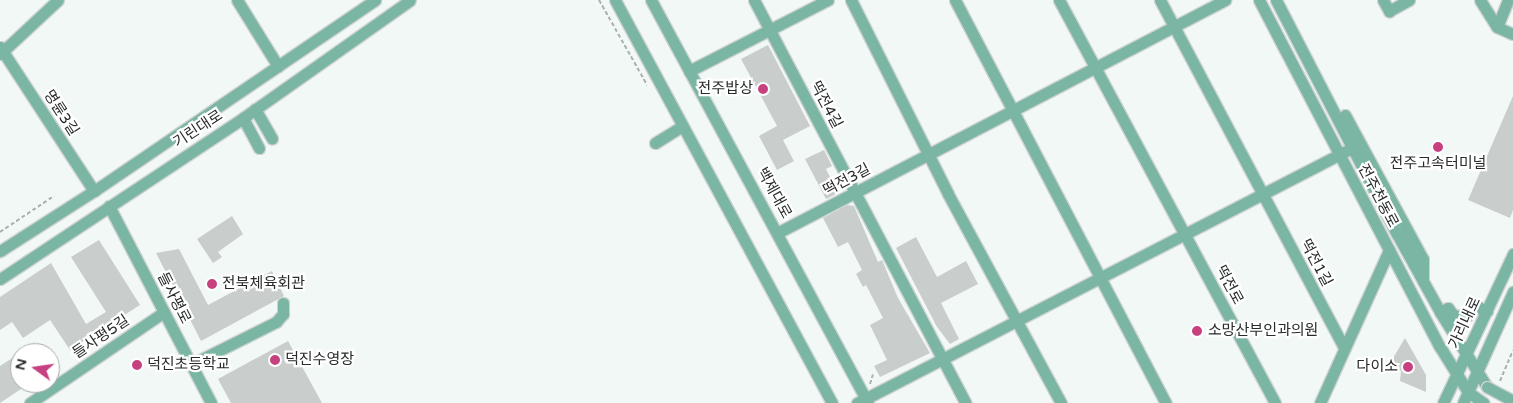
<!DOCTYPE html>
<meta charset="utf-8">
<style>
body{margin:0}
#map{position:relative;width:1513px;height:403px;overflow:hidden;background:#f2f8f6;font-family:"Varela Round","Noto Sans KR",sans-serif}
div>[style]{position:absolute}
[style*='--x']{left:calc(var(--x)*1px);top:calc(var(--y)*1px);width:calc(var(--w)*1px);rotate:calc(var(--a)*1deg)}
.building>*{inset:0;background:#c9cecc}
.path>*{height:2px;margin-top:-1px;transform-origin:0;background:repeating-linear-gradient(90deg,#acb0af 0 4px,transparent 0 6.5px)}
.roads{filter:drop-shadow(1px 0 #ced3d1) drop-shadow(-1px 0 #ced3d1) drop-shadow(0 1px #ced3d1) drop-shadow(0 -1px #ced3d1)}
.minor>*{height:11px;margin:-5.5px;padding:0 5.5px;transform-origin:5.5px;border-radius:5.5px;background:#7bb5a4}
.bridges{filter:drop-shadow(1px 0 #ced3d1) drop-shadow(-1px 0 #ced3d1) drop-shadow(0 1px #ced3d1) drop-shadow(0 -1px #ced3d1)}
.minor-bridge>*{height:11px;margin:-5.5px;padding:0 5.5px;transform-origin:5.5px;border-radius:5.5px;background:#7bb5a4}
.dots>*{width:14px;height:14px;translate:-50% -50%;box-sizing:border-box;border:2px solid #fff;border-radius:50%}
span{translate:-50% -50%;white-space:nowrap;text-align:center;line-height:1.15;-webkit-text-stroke:4.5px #fff;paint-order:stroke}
.poi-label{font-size:15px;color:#292b2b}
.right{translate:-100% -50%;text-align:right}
.left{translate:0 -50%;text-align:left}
.street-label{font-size:15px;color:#292b2b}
.north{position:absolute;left:10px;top:343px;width:50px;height:50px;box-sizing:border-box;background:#fff;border:1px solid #a9aaaa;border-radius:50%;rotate:284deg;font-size:14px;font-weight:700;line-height:20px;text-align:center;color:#292b2b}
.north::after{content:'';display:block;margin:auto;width:18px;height:22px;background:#c74181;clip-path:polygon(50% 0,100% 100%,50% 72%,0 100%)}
</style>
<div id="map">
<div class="building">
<i style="clip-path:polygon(768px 45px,810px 126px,783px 140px,794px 161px,777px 170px,759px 136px,777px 126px,741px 59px)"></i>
<i style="clip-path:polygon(1513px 96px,1513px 210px,1510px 218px,1468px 200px)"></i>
<i style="clip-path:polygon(824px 150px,832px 166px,826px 169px,838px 193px,826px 199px,805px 159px)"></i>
<i style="clip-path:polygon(847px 205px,854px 206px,878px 262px,882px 260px,898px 298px,930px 353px,880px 377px,874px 366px,887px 360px,870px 325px,883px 318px,866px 285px,863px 287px,856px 274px,862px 270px,848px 242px,838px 247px,823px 218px)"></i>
<i style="clip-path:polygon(232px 216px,243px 234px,218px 252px,222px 257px,213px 263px,197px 239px)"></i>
<i style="clip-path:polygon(916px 237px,937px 277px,966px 261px,978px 284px,941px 303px,959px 339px,950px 344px,937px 327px,896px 248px)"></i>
<i style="clip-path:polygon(99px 240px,140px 305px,70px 350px,50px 320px,23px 338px,12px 322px,0 330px,0 297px,51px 263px,86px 324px,106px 312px,71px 257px)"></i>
<i style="clip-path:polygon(179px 249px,208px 305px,272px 271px,284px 296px,201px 341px,156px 253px)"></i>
<i style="clip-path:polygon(1405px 338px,1426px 375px,1426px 392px,1400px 381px,1401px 371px,1389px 365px)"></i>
<i style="clip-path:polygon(288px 341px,322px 403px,231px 403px,218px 379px)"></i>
<i style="clip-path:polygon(20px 353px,20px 383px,30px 383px,0 403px,0 366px)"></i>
</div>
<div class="path">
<i style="--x:599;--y:0;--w:98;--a:60.5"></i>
<i style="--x:0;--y:232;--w:65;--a:-33.7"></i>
<i style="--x:1500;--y:381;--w:33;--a:-67"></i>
<i style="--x:870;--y:384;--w:10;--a:-73"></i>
</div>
<div class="roads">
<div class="minor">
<i style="--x:237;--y:0;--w:78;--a:58.2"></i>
<i style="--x:615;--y:0;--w:458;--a:61.7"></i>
<i style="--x:651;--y:0;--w:458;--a:61.7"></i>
<i style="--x:754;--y:0;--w:455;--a:62.3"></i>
<i style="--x:851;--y:0;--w:217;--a:63.4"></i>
<i style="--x:948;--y:194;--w:238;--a:61.6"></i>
<i style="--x:955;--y:0;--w:455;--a:62.4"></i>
<i style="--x:1059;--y:0;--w:457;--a:61.8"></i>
<i style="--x:1160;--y:0;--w:394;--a:62.1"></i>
<i style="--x:1259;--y:0;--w:391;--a:62.5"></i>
<i style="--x:1440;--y:347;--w:53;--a:58.1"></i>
<i style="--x:1468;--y:392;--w:19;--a:35"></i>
<i style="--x:1276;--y:0;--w:263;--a:62.7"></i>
<i style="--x:1397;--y:234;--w:89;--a:61.1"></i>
<i style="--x:1440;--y:312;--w:89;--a:57.9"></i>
<i style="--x:1383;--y:0;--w:13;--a:61"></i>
<i style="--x:1389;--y:11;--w:23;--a:-29"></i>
<i style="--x:1480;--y:0;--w:32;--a:58"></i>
<i style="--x:1508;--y:0;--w:29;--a:112"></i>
<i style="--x:1497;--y:27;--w:17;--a:24"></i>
<i style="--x:0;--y:47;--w:172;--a:56.9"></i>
<i style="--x:0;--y:54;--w:79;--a:-43"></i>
<i style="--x:689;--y:71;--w:156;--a:-27.1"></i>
<i style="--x:255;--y:109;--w:34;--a:60"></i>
<i style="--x:1345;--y:115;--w:164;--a:61.6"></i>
<i style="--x:1423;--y:259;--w:22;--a:90"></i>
<i style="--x:243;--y:118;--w:34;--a:62"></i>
<i style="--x:655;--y:143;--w:32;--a:-32"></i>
<i style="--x:109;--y:206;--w:222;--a:62.6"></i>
<i style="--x:779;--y:232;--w:503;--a:-27.48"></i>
<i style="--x:0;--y:251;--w:112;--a:-32.6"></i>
<i style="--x:94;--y:191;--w:340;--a:-34.2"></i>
<i style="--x:0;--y:279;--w:291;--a:-33.5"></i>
<i style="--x:243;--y:118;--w:204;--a:-35.2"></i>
<i style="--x:1440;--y:312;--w:9;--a:-27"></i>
<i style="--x:1448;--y:308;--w:10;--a:53"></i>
<i style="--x:1454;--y:316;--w:14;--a:-4"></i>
<i style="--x:1468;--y:315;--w:13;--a:-39"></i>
<i style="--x:1478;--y:307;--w:10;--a:24"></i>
<i style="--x:192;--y:364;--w:94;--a:-26.6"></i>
<i style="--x:276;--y:322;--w:11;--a:-49"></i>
<i style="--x:283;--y:314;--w:11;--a:-90"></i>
<i style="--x:30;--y:403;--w:162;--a:-34.2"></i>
<i style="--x:857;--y:403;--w:557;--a:-27.26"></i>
<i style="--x:1320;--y:403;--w:168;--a:-65.7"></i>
<i style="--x:1443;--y:403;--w:165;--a:-64.8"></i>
<i style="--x:1463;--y:403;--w:122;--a:-65.8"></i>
</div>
</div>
<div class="bridges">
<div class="minor-bridge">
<i style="--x:1487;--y:387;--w:30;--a:28"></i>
</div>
</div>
<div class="dots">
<i style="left:763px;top:89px;background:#c74181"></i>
<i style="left:1438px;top:147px;background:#c74181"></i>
<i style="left:212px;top:284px;background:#c74181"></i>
<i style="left:1197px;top:331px;background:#c74181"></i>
<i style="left:275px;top:360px;background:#c74181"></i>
<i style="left:137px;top:365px;background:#c74181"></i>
<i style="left:1408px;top:367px;background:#c74181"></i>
</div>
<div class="poi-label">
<span class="right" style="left:753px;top:89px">전주밥상</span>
<span style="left:1438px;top:164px">전주고속터미널</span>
<span class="left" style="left:222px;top:284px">전북체육회관</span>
<span class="left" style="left:1208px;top:331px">소망산부인과의원</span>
<span class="left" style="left:285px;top:360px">덕진수영장</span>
<span class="left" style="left:147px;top:365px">덕진초등학교</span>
<span class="right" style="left:1398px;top:367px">다이소</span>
</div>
<div class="street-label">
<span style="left:826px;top:105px;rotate:62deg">떡전4길</span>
<span style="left:61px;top:113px;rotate:57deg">명륜3길</span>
<span style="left:198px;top:129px;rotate:-33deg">기린대로</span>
<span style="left:847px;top:180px;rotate:-28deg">떡전3길</span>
<span style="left:774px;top:193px;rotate:61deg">백제대로</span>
<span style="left:1378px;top:196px;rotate:62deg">전주천동로</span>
<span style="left:1316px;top:263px;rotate:62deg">떡전1길</span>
<span style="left:1229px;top:285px;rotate:62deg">떡전로</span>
<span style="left:174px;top:298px;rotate:63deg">들사평로</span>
<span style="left:1465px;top:323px;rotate:-65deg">가리내로</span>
<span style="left:101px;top:337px;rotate:-34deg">들사평5길</span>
</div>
<div class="north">N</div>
</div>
